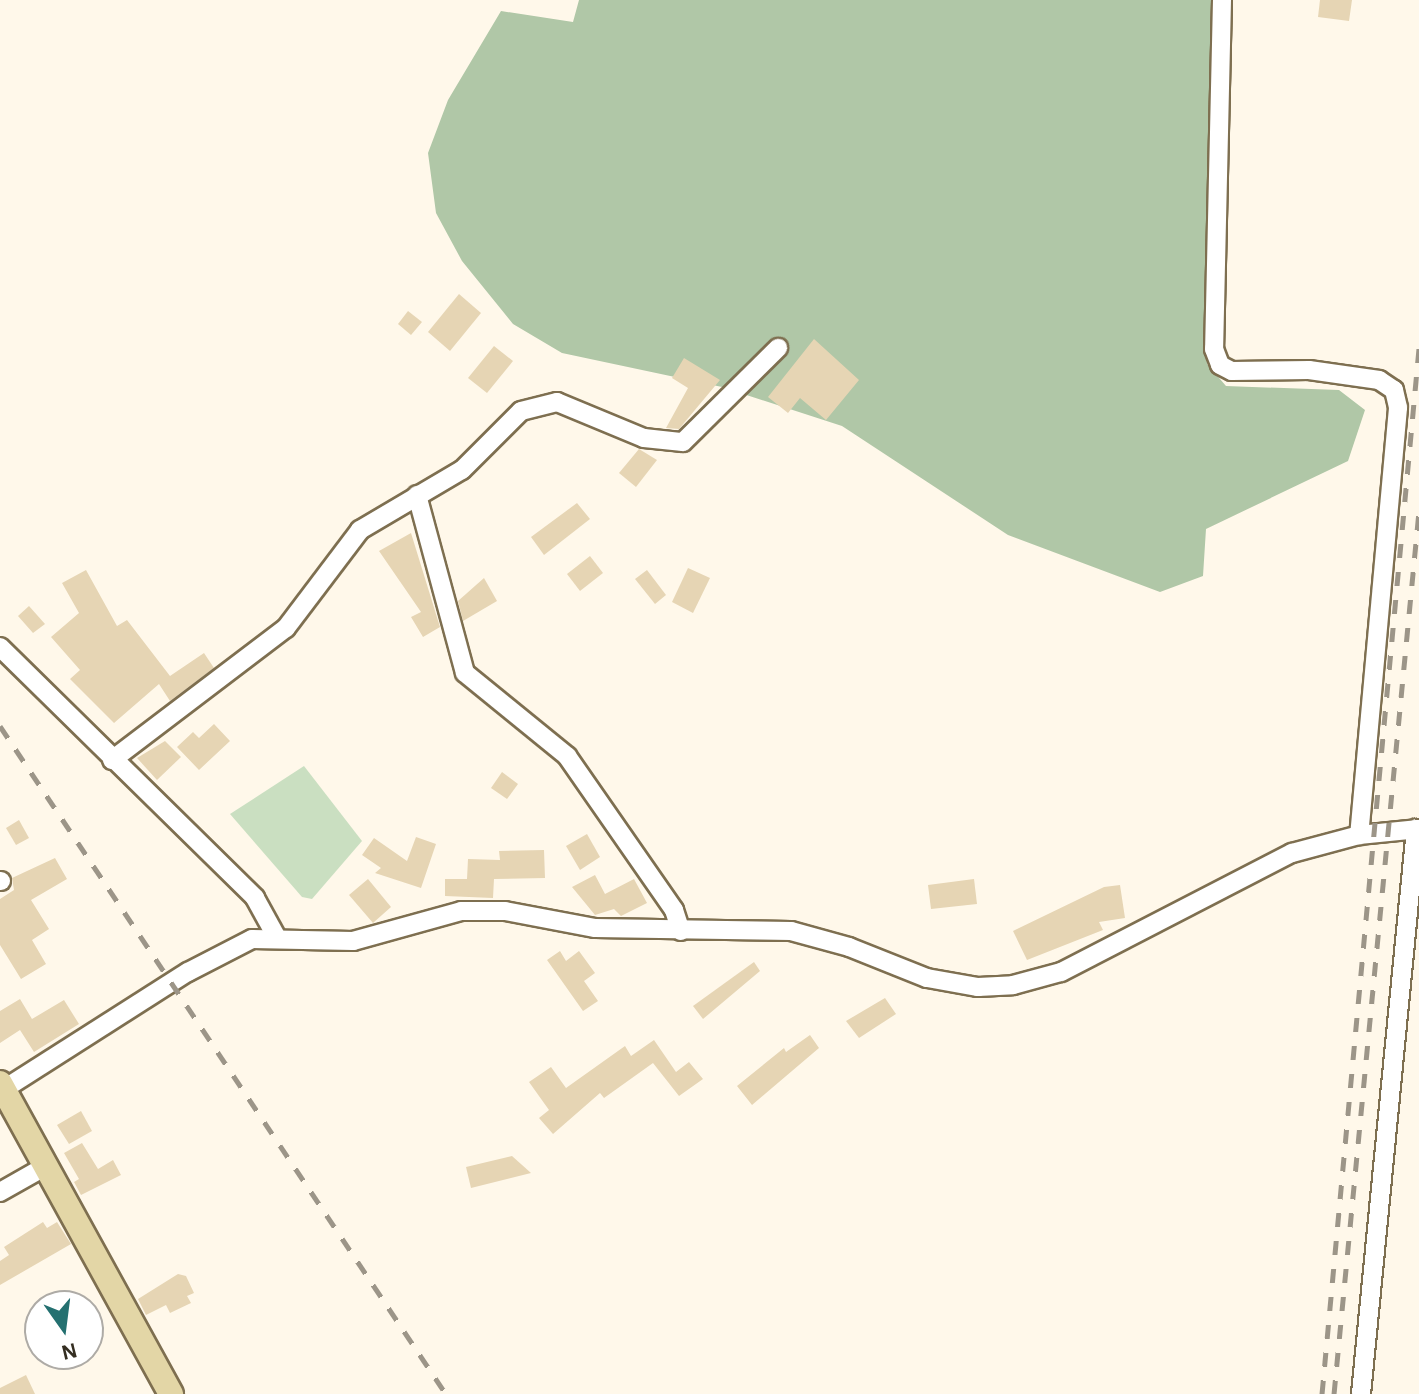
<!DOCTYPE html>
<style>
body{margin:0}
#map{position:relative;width:1419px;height:1394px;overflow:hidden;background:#fff8ea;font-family:"Alegreya Sans",sans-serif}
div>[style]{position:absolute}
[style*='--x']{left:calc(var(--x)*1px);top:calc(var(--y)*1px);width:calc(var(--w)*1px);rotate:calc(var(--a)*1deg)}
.green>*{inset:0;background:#cadfc1}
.forest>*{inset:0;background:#b0c7a7}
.building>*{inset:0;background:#e6d5b4}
.roads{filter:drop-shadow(2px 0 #7e6f50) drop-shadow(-2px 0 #7e6f50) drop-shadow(0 2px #7e6f50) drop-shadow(0 -2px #7e6f50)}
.minor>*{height:18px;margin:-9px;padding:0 9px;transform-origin:9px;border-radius:9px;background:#fff}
.major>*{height:24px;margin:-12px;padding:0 12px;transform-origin:12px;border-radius:12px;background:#e3d6a6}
.rail>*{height:5px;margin-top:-2.5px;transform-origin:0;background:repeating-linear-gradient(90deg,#9c9588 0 14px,transparent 0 28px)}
span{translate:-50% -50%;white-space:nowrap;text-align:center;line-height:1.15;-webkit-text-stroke:7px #fff;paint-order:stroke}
.north{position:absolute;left:24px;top:1290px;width:80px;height:80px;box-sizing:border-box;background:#fff;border:2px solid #aeaba6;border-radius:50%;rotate:166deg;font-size:22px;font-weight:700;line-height:32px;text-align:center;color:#342e21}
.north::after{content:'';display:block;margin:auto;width:28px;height:36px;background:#247070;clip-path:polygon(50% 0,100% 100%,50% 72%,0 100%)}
</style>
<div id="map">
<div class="green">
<i style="clip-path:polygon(304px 766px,362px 841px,312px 899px,302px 897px,230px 814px)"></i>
</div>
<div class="forest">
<i style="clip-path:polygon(579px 0,1213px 0,1204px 309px,1207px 364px,1226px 386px,1339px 390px,1365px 410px,1348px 461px,1206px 529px,1203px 576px,1160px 592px,1008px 535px,842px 426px,722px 387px,562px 353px,513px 324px,462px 261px,436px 213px,428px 153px,448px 100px,501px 11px,573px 22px)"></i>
</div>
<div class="building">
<i style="clip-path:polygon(1320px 0,1352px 0,1349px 21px,1318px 17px)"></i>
<i style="clip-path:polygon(459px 294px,481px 313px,450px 351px,428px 332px)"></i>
<i style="clip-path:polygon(408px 311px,422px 322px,411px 335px,398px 324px)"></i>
<i style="clip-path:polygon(814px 339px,859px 380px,826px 420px,800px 398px,788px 413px,768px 397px)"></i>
<i style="clip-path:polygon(494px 346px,513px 361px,487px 393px,468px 378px)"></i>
<i style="clip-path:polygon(684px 358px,720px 380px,679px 429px,666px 428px,688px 388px,672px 378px)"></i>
<i style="clip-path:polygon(639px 449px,657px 460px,636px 487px,619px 473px)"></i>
<i style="clip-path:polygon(577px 503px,590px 519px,544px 555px,531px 537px)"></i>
<i style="clip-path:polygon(411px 533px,440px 627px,423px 637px,411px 617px,421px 612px,379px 551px)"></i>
<i style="clip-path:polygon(590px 556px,603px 573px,580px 591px,567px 574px)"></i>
<i style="clip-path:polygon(688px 568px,710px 578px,693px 613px,672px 602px)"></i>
<i style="clip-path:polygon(86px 570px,117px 626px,127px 620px,170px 676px,204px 653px,214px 668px,170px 701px,159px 684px,114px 723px,70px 679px,80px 670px,51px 637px,79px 613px,62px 583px)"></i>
<i style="clip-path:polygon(647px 570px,666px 595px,655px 604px,635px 579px)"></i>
<i style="clip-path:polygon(484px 578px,497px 601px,463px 621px,458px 601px)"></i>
<i style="clip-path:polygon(29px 606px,45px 624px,33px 633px,18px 616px)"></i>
<i style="clip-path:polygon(214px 724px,230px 741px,199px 770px,177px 747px,193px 732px,199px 738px)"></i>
<i style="clip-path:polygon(165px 741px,181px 757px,157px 780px,137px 758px)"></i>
<i style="clip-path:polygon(502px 772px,518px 784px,507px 799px,491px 788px)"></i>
<i style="clip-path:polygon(19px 820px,29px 838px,16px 845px,6px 828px)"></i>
<i style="clip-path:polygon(587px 834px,600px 857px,580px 870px,566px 846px)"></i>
<i style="clip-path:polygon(416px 837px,436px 844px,421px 888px,375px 873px,381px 868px,362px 855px,374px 838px,407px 861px)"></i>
<i style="clip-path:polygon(544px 850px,545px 878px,494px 879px,493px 898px,445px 896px,445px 879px,467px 879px,468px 859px,500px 860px,499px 851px)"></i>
<i style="clip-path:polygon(55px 858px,67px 879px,31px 900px,49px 929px,32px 940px,46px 964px,21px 979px,0 945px,0 899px,14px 890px,12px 878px)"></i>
<i style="clip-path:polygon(595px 875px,605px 894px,634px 879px,647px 903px,621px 916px,614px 909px,595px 915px,572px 887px)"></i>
<i style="clip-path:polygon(368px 879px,391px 907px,373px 923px,349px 895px)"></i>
<i style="clip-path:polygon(974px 879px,977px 904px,931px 909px,928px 885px)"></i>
<i style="clip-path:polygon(1120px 885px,1125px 918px,1099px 922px,1103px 930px,1027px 960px,1013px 931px,1104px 887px)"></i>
<i style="clip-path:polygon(560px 951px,566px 961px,579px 951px,595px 973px,584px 981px,598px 1001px,583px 1011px,547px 960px)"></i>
<i style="clip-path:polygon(754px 962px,760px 971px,703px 1019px,693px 1006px)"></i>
<i style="clip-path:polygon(885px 998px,896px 1014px,859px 1038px,846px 1021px)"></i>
<i style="clip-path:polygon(20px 999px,32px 1019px,64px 1000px,79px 1024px,34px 1052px,20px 1030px,0 1043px,0 1011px)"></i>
<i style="clip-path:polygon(810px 1035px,819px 1048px,752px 1105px,737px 1086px,784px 1048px,786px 1052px)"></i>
<i style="clip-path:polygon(654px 1040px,676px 1072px,689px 1062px,703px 1079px,679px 1096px,653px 1063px,604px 1098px,600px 1093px,553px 1134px,539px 1118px,549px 1110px,529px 1082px,551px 1067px,566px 1088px,625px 1046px,631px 1056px)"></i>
<i style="clip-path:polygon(81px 1111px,92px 1131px,69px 1144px,57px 1125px)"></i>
<i style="clip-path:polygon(82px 1143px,98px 1169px,113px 1160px,121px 1175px,81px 1195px,74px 1182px,79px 1179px,64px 1153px)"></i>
<i style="clip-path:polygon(512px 1156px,531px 1173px,471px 1188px,466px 1167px)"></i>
<i style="clip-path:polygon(43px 1222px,47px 1228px,57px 1222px,71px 1244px,0 1285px,0 1261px,9px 1255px,4px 1247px)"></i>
<i style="clip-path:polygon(178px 1274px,186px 1276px,194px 1293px,187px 1296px,191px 1303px,170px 1313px,166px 1305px,146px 1315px,138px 1299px)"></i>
<i style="clip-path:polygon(26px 1375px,35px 1394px,0 1394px,0 1388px)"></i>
</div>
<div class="roads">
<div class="minor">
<i style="--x:1222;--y:0;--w:349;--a:91.3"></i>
<i style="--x:1214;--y:349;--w:17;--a:69"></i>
<i style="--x:1220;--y:365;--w:13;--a:27"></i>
<i style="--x:1232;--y:371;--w:77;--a:-0.7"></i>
<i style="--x:1309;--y:370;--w:71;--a:8.1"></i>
<i style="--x:1379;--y:380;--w:18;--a:34"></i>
<i style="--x:1394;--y:390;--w:18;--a:77"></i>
<i style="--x:1398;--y:408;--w:429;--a:95.2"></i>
<i style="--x:417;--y:495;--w:184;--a:74.9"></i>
<i style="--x:465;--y:673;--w:132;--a:39.1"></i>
<i style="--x:567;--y:756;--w:188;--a:55.2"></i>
<i style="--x:674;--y:910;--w:22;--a:72"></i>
<i style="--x:0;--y:647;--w:358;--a:44.5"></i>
<i style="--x:255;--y:898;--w:46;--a:61.2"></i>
<i style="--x:112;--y:760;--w:218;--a:-37.2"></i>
<i style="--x:286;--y:628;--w:123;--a:-52.9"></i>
<i style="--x:360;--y:530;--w:118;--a:-30.5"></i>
<i style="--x:462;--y:470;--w:83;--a:-45"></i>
<i style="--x:521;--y:411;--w:37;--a:-14"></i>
<i style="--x:557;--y:402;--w:94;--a:22.5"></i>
<i style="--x:644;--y:438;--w:39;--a:6"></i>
<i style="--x:683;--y:442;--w:134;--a:-44.7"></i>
<i style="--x:0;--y:881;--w:1;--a:0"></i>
<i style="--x:4;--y:1089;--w:218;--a:-32.5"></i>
<i style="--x:188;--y:972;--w:72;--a:-27.3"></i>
<i style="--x:252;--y:939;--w:101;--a:1.1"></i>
<i style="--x:353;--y:941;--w:112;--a:-15.5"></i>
<i style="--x:461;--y:911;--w:44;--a:0"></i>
<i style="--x:505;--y:911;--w:92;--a:10.7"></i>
<i style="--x:595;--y:928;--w:196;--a:0.9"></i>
<i style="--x:791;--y:931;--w:60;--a:15.4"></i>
<i style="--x:849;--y:947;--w:84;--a:21.7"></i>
<i style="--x:927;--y:978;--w:52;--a:10"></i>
<i style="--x:978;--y:987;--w:35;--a:-3"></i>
<i style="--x:1013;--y:985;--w:50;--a:-15.2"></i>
<i style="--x:1061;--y:972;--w:260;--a:-27.3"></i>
<i style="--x:1292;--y:853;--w:69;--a:-15"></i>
<i style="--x:1359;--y:835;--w:60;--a:-5.7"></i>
<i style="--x:0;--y:1192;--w:53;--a:-29.5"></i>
<i style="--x:1361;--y:1394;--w:568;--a:-84.44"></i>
</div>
<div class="major">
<i style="--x:0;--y:1083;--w:355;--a:61.2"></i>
</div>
</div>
<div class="rail">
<i style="--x:0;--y:726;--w:803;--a:56.27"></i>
<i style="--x:1322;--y:1394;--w:1050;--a:-84.7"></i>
<i style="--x:1334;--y:1394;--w:887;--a:-84.5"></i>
</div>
<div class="north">N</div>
</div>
